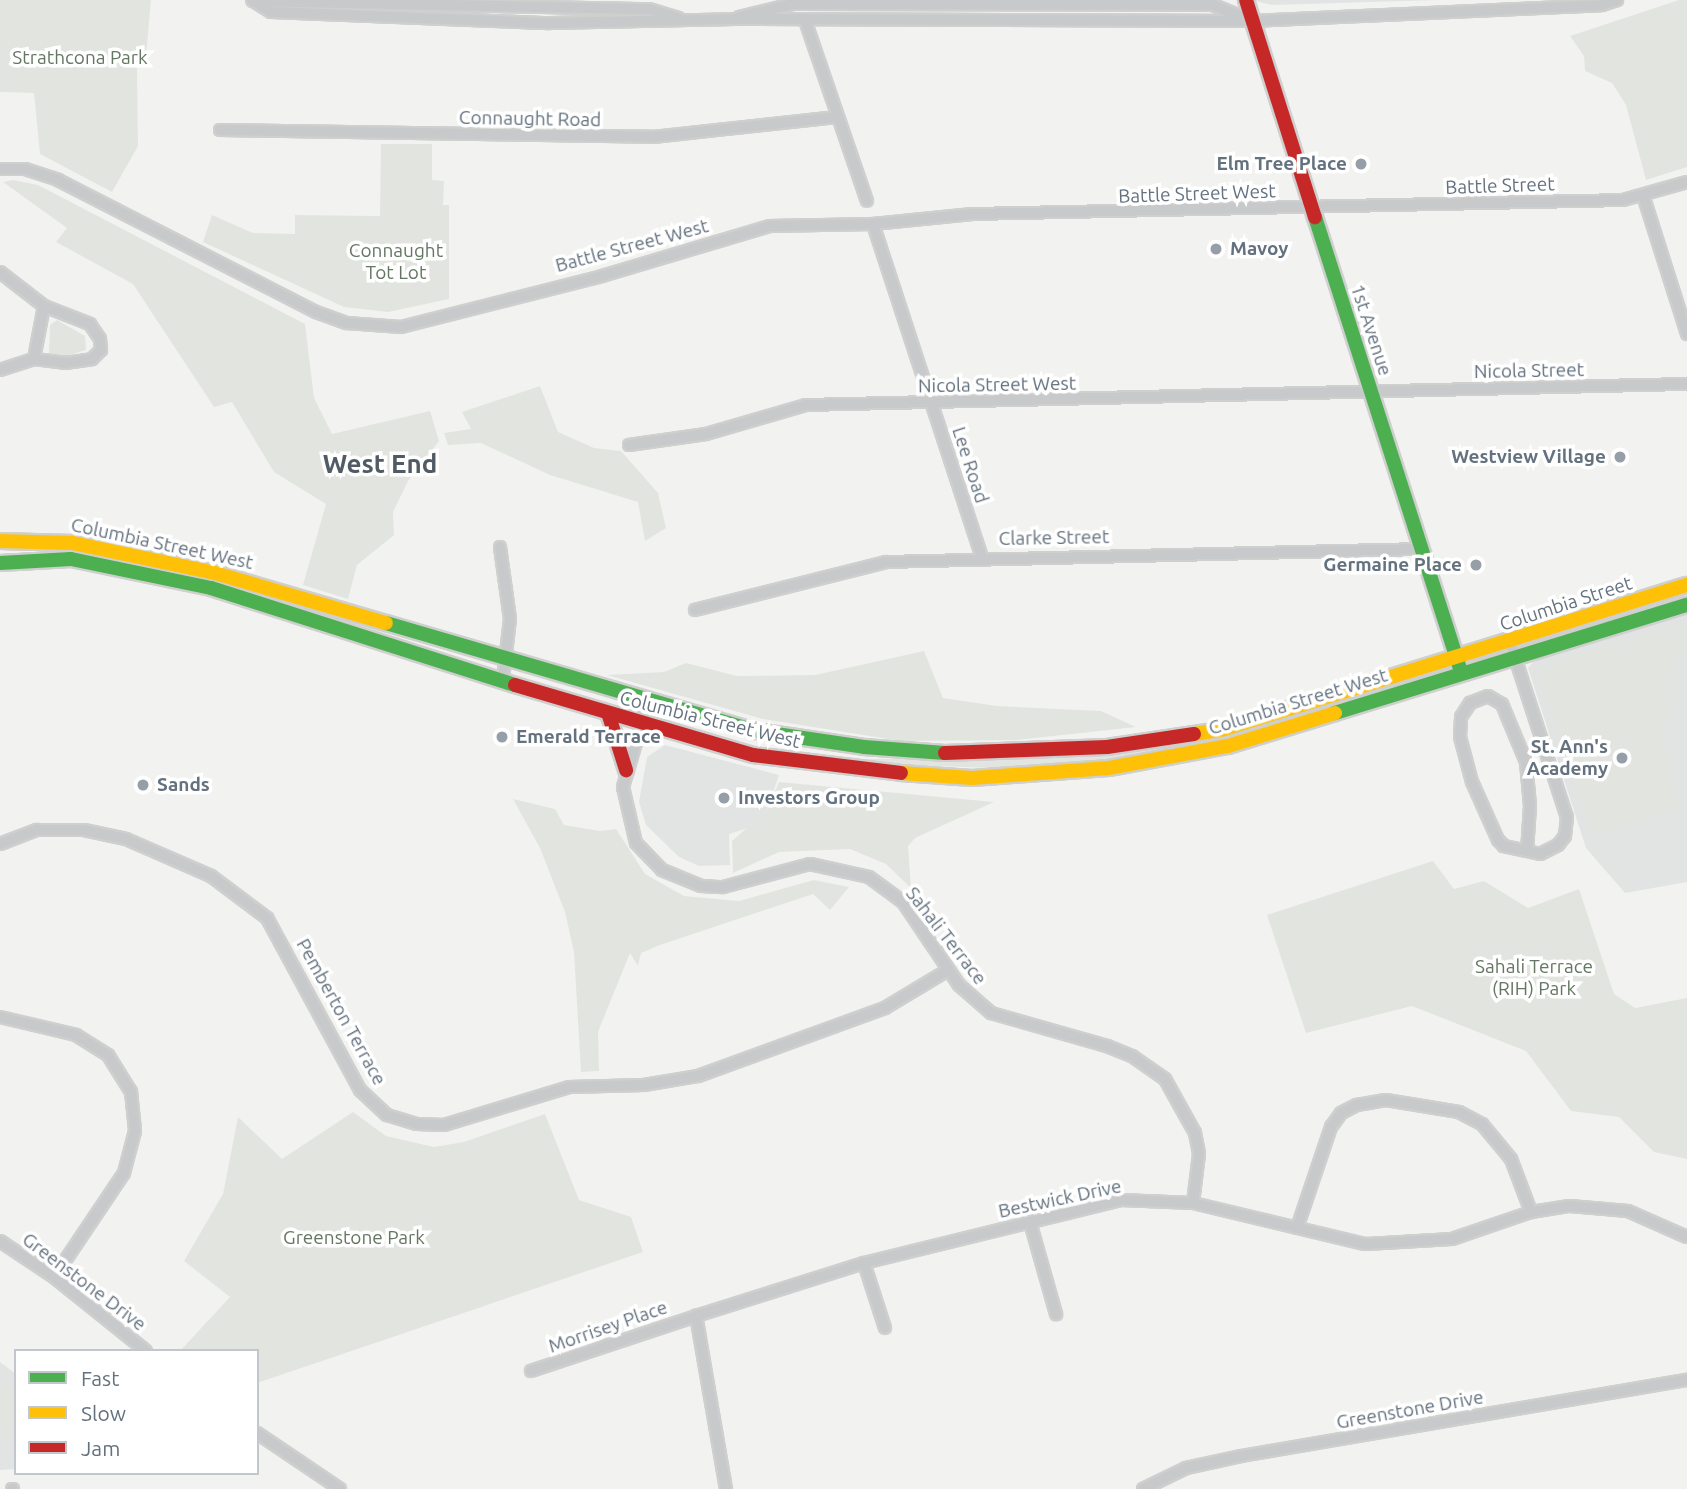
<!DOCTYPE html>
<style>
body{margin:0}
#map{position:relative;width:1687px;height:1489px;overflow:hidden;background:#f2f3f0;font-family:Ubuntu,sans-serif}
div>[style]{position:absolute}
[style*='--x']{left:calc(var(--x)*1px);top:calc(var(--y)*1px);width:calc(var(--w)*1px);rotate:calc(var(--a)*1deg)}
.built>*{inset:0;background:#e2e4e3}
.green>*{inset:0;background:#e2e5df}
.roads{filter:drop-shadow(2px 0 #cecfce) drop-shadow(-2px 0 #cecfce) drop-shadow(0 2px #cecfce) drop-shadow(0 -2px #cecfce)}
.street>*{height:10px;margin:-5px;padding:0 5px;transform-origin:5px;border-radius:5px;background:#c8c9ca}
.fast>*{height:14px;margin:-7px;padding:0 7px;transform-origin:7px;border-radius:7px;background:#4caf50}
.slow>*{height:14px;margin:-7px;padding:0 7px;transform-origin:7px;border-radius:7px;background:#ffc107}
.jam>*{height:14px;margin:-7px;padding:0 7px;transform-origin:7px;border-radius:7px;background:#c62828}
.dots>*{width:19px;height:19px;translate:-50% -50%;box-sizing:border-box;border:4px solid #fff;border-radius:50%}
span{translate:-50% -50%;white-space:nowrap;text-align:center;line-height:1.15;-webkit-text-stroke:7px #fff;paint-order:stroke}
.park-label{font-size:19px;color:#657762}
.street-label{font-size:19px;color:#64727f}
.poi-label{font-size:19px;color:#64727f;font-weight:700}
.right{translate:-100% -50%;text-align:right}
.left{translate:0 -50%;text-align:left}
.district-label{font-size:26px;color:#515b65;font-weight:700}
.legend{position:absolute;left:14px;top:1349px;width:245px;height:126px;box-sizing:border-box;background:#fff;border:2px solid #c1c7cc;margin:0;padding:9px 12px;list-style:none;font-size:21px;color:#64727f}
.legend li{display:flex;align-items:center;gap:14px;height:35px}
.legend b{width:35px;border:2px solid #c1c7cc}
</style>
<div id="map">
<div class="built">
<i style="clip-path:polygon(1252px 0,1437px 0,1272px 5px)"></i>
<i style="clip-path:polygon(1687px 614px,1687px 882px,1625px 893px,1586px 848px,1528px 668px,1533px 662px)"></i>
<i style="clip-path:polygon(665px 745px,779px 775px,767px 810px,748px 828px,729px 834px,730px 865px,699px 866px,679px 857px,646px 825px,639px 802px,647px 757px)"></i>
<i style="clip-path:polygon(0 1362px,16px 1374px,16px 1469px,0 1470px)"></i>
</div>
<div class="green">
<i style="clip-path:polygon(0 0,151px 0,145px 67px,137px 67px,138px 146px,112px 192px,40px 154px,34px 93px,0 92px)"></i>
<i style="clip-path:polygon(1679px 0,1687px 0,1687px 167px,1646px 180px,1626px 105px,1612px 83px,1585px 71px,1584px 56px,1570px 36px)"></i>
<i style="clip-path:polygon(381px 144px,432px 144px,432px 180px,444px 181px,443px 205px,449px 205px,449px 299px,388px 312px,344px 307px,203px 242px,212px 215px,253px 233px,295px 234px,295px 215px,380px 216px)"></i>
<i style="clip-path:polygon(13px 180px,38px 185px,305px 324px,314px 398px,332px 434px,430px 411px,439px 441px,408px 481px,393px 512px,394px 535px,357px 565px,348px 599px,303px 585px,326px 504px,274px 472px,232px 402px,214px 407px,133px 284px,56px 242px,67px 228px,3px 182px)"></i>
<i style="clip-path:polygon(57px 320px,85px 336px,86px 350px,56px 359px,49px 354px,50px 325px)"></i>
<i style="clip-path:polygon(540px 386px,558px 432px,594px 448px,621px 451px,658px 493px,666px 528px,645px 541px,638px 502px,550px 475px,481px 443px,448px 445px,444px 433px,471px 429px,462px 412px)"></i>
<i style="clip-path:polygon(1687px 621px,1687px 643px,1674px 665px,1681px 693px,1664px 720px,1663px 743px,1680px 807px,1593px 837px,1537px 668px)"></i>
<i style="clip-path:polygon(924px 651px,943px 698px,997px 706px,1101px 711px,1136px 727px,1017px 740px,901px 741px,763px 719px,607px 675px,664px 672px,686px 663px,737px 676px,815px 675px)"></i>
<i style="clip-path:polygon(1188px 743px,1189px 747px,1103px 762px,1017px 769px,855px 763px,855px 759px,1074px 758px)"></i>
<i style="clip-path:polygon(779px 782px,994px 802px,915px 838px,908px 846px,911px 888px,886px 864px,850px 849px,779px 852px,733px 873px,732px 841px,767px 810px)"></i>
<i style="clip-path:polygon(513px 799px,555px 809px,564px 825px,600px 831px,616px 829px,645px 874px,684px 896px,739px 901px,814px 880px,849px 887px,830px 910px,813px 894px,660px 945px,641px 953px,638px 966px,630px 953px,598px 1032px,599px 1071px,581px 1072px,574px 952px,565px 912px,540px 848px)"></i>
<i style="clip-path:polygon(1433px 861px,1454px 889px,1484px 881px,1528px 908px,1579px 889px,1614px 994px,1635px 1008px,1687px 998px,1687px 1159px,1654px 1152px,1619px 1117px,1571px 1111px,1526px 1051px,1412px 1006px,1306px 1033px,1267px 915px)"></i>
<i style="clip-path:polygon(353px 1112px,386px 1136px,434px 1147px,464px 1142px,545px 1114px,579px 1200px,631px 1217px,643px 1252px,257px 1383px,257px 1351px,180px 1351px,230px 1297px,184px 1261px,223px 1194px,238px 1117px,282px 1159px)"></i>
<i style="clip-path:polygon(0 1382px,16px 1393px,16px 1438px,0 1437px)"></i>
</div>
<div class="roads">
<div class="street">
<i style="--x:252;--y:0;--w:22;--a:32"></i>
<i style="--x:271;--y:12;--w:279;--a:2.3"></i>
<i style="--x:550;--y:23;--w:185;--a:-1.2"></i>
<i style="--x:735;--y:19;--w:518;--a:0.22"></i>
<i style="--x:1253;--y:21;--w:349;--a:-2.6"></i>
<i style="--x:1602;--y:5;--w:16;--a:-18"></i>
<i style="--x:253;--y:1;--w:396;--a:1.2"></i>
<i style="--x:649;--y:9;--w:31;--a:17"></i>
<i style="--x:739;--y:17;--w:56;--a:-13.5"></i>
<i style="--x:793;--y:4;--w:420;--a:0.1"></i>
<i style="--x:1213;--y:5;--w:37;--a:22"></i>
<i style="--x:805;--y:20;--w:191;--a:71.1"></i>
<i style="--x:220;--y:130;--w:433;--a:0.9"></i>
<i style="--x:653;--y:137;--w:185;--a:-6.2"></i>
<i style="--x:0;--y:169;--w:25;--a:0"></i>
<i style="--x:25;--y:169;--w:35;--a:18"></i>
<i style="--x:58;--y:180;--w:290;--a:27.1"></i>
<i style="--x:316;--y:312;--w:33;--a:20"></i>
<i style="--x:347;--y:323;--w:54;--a:4.2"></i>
<i style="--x:401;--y:327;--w:207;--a:-14.2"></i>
<i style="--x:602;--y:276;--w:175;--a:-16.6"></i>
<i style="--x:770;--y:226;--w:103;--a:-1.1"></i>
<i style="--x:873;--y:224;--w:100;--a:-5.7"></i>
<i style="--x:973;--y:214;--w:650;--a:-1.23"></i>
<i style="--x:1623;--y:200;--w:66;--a:-15.7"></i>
<i style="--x:1643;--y:195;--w:146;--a:72.4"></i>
<i style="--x:873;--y:224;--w:350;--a:71.9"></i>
<i style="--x:0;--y:272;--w:56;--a:37.7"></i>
<i style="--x:44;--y:306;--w:54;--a:100.7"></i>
<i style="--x:0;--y:370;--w:36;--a:-18"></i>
<i style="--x:34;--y:359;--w:31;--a:7"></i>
<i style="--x:65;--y:363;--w:27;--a:-8"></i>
<i style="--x:92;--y:359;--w:13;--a:-45"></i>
<i style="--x:101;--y:350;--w:11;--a:-95"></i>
<i style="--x:100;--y:339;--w:18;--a:-124"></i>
<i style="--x:90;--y:324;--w:49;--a:-158.6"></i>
<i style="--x:629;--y:445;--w:78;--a:-8.1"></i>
<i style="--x:706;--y:434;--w:104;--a:-16.2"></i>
<i style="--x:806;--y:405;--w:881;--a:-1.37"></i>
<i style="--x:500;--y:547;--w:73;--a:82.1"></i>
<i style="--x:510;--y:619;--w:60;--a:96.7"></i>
<i style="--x:695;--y:610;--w:197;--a:-14.1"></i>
<i style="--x:886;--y:562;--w:534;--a:-1.39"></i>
<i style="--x:1510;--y:642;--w:184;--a:72"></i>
<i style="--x:1567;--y:817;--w:19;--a:96"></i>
<i style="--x:1565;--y:836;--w:11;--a:128"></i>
<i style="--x:1558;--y:845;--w:20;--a:153"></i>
<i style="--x:1540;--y:854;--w:13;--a:-167"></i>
<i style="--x:1527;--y:851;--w:24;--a:-168"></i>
<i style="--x:1504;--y:846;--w:8;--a:-135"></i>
<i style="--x:1498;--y:840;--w:64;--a:-114.1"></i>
<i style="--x:1472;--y:782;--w:47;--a:-104.9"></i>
<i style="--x:1460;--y:737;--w:20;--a:-87"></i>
<i style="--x:1461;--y:717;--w:17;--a:-57"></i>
<i style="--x:1470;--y:703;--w:19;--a:-21"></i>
<i style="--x:1488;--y:696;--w:16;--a:30"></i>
<i style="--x:1502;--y:704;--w:63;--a:67.5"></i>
<i style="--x:1526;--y:762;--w:44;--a:84.8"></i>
<i style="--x:1530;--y:806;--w:45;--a:93.8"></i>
<i style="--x:648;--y:702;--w:89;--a:106.4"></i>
<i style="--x:623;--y:787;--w:57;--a:76.9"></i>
<i style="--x:636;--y:843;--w:37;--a:46"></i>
<i style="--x:662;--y:870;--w:42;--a:22.3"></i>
<i style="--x:701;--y:886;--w:22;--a:3"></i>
<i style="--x:723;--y:887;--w:90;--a:-14.8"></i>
<i style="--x:810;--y:864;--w:60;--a:12.4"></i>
<i style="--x:869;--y:877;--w:42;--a:36.3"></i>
<i style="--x:903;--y:902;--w:100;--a:56"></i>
<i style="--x:959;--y:985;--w:43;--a:41.2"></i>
<i style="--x:991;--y:1013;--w:121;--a:15.9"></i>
<i style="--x:1107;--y:1046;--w:27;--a:22"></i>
<i style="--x:1132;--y:1056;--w:40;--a:34.9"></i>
<i style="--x:1165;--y:1079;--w:62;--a:60.9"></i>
<i style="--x:1195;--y:1133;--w:21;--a:79"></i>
<i style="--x:1199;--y:1154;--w:49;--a:97"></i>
<i style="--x:0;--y:844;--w:40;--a:-21"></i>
<i style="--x:37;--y:830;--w:47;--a:0"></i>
<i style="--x:84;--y:830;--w:43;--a:12.1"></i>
<i style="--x:126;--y:839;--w:93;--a:23.5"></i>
<i style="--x:211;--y:876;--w:70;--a:36.9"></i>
<i style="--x:267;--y:918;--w:196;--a:61.6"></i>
<i style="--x:360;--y:1090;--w:37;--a:43"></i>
<i style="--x:387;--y:1115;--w:31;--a:17"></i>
<i style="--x:417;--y:1124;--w:27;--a:2"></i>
<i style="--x:444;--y:1125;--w:131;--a:-16.9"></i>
<i style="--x:569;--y:1087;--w:75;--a:-1.5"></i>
<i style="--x:644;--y:1085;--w:55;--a:-9.5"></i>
<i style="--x:698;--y:1076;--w:199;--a:-20"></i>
<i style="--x:885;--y:1008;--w:74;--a:-31.1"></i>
<i style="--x:0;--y:1017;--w:78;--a:13.3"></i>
<i style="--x:76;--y:1035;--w:38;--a:32"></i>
<i style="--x:108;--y:1055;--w:44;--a:58.1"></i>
<i style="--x:131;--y:1092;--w:39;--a:84"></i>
<i style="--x:135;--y:1131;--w:43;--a:104.7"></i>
<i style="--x:124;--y:1173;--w:125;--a:123.9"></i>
<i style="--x:1030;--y:1222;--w:96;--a:74.2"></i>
<i style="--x:1297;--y:1228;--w:107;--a:-71.4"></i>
<i style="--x:1331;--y:1127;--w:17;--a:-54"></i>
<i style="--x:1341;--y:1113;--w:18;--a:-27"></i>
<i style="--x:1357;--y:1105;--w:29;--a:-10"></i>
<i style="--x:1386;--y:1100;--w:74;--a:9.3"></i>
<i style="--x:1459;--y:1112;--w:26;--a:28"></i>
<i style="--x:1482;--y:1124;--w:45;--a:50.4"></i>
<i style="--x:1511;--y:1159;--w:57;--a:69.3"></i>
<i style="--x:0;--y:1241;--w:65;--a:33.7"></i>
<i style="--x:54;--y:1277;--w:118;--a:38.8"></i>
<i style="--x:864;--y:1263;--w:68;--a:72.1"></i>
<i style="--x:531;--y:1371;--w:174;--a:-18.4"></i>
<i style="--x:257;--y:1433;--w:100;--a:34"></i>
<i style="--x:12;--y:1489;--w:1;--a:0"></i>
<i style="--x:726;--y:1489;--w:176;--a:-99.8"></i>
<i style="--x:696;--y:1316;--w:176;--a:-17.5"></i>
<i style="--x:864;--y:1263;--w:265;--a:-13.8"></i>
<i style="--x:1121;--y:1200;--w:72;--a:2.4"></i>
<i style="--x:1193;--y:1203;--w:177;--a:13.4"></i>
<i style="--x:1365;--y:1244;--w:87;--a:-3.3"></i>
<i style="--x:1452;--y:1239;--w:83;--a:-18.9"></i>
<i style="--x:1531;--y:1212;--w:39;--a:-9"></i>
<i style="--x:1570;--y:1206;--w:58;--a:4.9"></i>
<i style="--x:1628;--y:1211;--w:64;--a:23.8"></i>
<i style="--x:1143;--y:1489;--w:48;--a:-26"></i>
<i style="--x:1186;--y:1468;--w:56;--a:-12.3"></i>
<i style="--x:1241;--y:1456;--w:452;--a:-9.7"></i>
</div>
<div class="fast">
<i style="--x:1315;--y:217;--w:475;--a:72.2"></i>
<i style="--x:0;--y:563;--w:71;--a:-3.2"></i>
<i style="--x:71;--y:559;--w:143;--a:11.7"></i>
<i style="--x:211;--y:588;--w:319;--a:17.7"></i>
<i style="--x:386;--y:623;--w:385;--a:16.3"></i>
<i style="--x:756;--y:731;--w:109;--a:8.4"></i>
<i style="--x:864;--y:747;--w:81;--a:4.2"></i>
<i style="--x:1335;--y:713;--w:368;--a:-17.1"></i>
</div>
<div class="slow">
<i style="--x:0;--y:541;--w:73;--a:1.6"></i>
<i style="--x:73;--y:543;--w:145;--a:11.9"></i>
<i style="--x:215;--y:573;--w:178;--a:16.3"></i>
<i style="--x:1194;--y:734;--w:30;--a:-9"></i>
<i style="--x:1224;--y:729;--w:485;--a:-17.3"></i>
<i style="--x:901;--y:773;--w:71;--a:4"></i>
<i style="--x:972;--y:778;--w:137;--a:-4.2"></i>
<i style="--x:1109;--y:768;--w:121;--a:-10.5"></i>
<i style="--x:1228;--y:746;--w:112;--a:-17.1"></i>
</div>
<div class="jam">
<i style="--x:1246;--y:0;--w:228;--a:72.4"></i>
<i style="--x:515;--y:685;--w:248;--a:16.4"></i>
<i style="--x:753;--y:755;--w:149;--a:6.9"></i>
<i style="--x:609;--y:716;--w:57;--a:72.5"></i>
<i style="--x:945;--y:753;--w:162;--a:-2.1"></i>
<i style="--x:1107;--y:747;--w:88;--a:-8.5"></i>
</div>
</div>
<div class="dots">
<i style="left:1361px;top:164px;background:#969fa7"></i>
<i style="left:1216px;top:249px;background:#969fa7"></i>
<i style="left:1620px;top:457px;background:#969fa7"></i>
<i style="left:1476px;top:565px;background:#969fa7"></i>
<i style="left:502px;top:737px;background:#969fa7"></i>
<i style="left:1622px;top:758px;background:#969fa7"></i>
<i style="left:143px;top:785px;background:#969fa7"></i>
<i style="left:724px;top:798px;background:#969fa7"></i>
</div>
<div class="park-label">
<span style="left:80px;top:58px">Strathcona Park</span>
<span style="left:396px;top:262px">Connaught<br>Tot Lot</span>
<span style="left:1534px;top:978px">Sahali Terrace<br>(RIH) Park</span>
<span style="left:354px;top:1238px">Greenstone Park</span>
</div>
<div class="street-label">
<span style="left:530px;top:119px;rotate:1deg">Connaught Road</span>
<span style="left:1500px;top:186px;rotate:-2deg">Battle Street</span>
<span style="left:1197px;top:194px;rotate:-2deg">Battle Street West</span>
<span style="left:632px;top:246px;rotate:-15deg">Battle Street West</span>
<span style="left:1371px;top:330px;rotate:72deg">1st Avenue</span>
<span style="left:1529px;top:371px;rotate:-1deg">Nicola Street</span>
<span style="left:997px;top:385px;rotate:-1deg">Nicola Street West</span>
<span style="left:970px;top:465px;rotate:72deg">Lee Road</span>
<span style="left:1054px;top:538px;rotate:-1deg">Clarke Street</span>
<span style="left:162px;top:544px;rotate:12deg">Columbia Street West</span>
<span style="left:1566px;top:604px;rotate:-18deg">Columbia Street</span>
<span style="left:1298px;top:702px;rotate:-17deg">Columbia Street West</span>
<span style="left:710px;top:720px;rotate:14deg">Columbia Street West</span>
<span style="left:946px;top:936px;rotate:52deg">Sahali Terrace</span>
<span style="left:341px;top:1012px;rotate:61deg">Pemberton Terrace</span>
<span style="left:1060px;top:1199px;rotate:-12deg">Bestwick Drive</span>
<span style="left:84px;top:1282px;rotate:37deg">Greenstone Drive</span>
<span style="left:608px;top:1327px;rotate:-19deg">Morrisey Place</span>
<span style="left:1410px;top:1410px;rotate:-10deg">Greenstone Drive</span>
</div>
<div class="poi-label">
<span class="right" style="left:1347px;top:164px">Elm Tree Place</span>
<span class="left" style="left:1230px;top:249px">Mavoy</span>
<span class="right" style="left:1606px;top:457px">Westview Village</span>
<span class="right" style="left:1462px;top:565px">Germaine Place</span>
<span class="left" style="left:516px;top:737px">Emerald Terrace</span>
<span class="right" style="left:1608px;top:758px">St. Ann's<br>Academy</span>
<span class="left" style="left:157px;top:785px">Sands</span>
<span class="left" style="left:738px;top:798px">Investors Group</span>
</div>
<div class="district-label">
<span style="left:380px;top:464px">West End</span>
</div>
<ul class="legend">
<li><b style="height:9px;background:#4caf50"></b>Fast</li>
<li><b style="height:9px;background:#ffc107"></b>Slow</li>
<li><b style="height:9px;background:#c62828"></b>Jam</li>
</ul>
</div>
